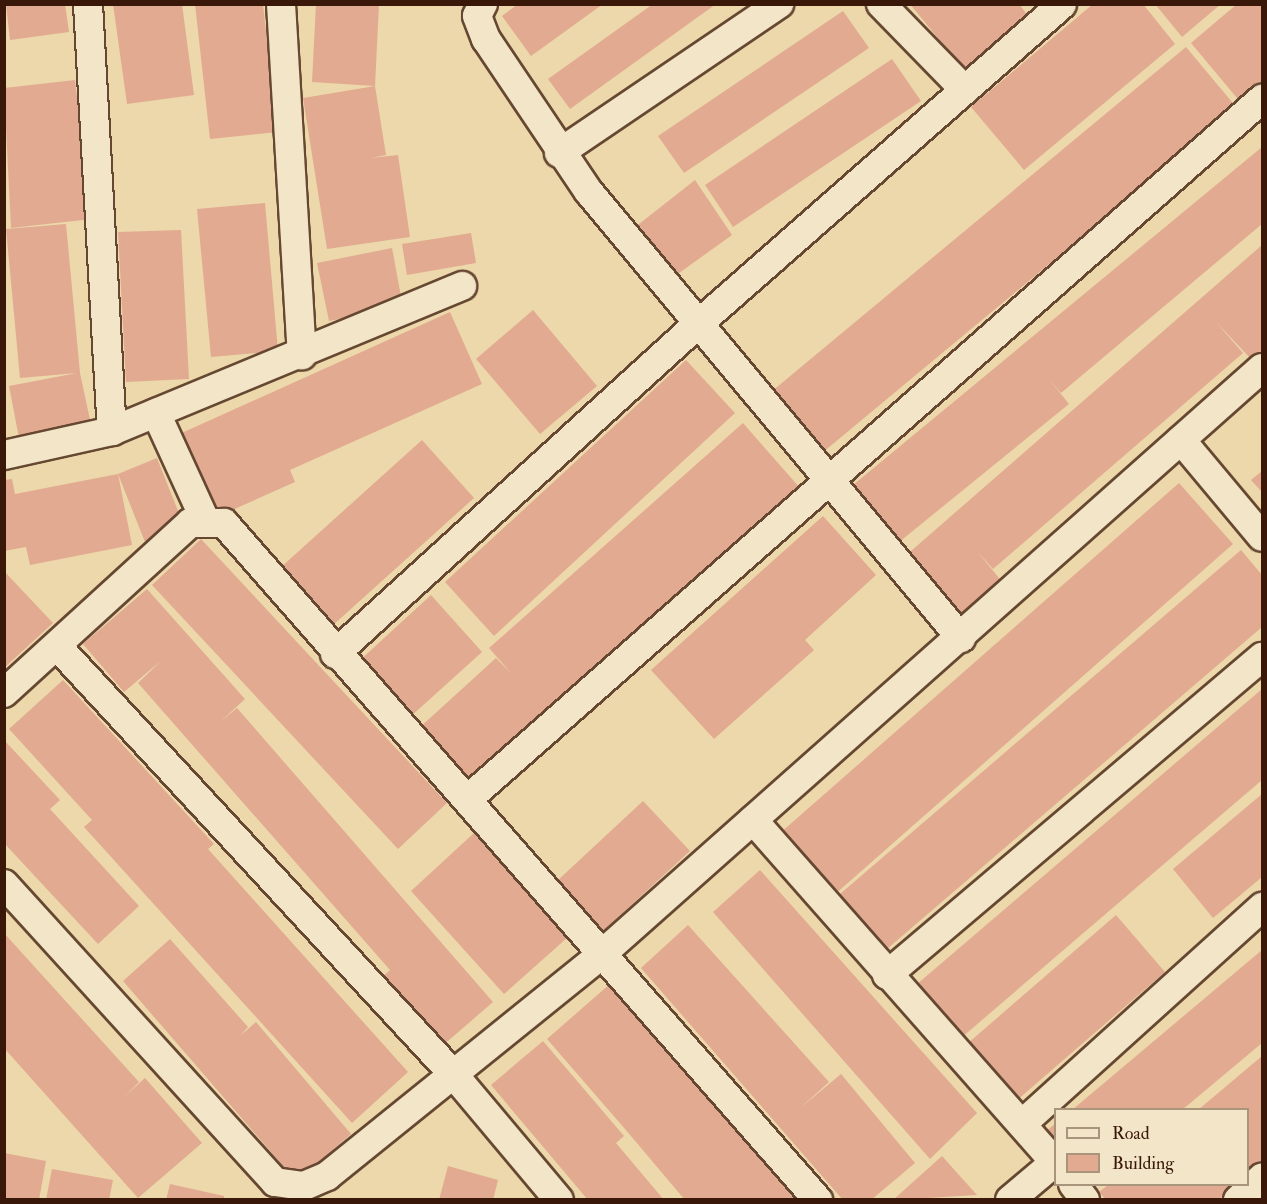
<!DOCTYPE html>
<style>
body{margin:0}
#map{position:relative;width:1267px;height:1204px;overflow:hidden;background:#ecd8aa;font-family:"IM FELL Double Pica",serif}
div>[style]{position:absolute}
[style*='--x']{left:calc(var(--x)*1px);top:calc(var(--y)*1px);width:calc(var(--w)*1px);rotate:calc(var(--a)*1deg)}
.building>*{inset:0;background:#e2aa91}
.roads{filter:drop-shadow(2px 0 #664832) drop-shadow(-2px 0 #664832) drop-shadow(0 2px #664832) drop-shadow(0 -2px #664832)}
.street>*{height:28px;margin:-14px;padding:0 14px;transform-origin:14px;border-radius:14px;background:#f3e6c8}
span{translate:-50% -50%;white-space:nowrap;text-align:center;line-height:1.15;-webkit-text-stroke:4.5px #f3e6c8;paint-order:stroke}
.frame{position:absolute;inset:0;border:6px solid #39180a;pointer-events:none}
.legend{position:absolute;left:1054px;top:1108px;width:195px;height:78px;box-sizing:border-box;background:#f3e6c8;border:2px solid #a9947c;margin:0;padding:8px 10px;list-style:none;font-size:18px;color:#39180a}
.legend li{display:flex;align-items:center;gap:12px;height:30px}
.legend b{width:30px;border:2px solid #a9947c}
</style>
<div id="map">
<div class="building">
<i style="clip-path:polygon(6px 4px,65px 4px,69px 32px,10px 40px)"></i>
<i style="clip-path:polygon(113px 4px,182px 4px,194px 95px,127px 104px)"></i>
<i style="clip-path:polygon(195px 4px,263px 4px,277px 132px,210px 139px)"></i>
<i style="clip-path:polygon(316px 4px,379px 4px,375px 86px,312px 82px)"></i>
<i style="clip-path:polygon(518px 4px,603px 4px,531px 56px,502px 16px)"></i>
<i style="clip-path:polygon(653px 4px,716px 4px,570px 109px,548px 79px)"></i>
<i style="clip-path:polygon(910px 4px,1019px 4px,1032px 21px,967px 74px)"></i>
<i style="clip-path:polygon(1093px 4px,1143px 4px,1175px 44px,1024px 170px,971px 107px)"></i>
<i style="clip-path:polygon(1155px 4px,1221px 4px,1182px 37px)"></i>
<i style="clip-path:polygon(1237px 4px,1262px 4px,1262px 87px,1242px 104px,1191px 43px)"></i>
<i style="clip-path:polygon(843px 11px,869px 48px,684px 173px,658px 136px)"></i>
<i style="clip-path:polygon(1186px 47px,1237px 108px,816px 458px,765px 397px)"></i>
<i style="clip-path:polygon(892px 59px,921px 101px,733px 227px,705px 185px)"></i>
<i style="clip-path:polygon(75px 80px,92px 219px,11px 228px,4px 88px)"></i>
<i style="clip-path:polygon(375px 86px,386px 155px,371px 158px,398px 155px,410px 237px,327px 249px,303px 98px)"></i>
<i style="clip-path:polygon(1262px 147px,1262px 224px,1061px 393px,1049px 379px,1069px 404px,893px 547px,847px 490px)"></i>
<i style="clip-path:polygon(695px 180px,732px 235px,675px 276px,634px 228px)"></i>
<i style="clip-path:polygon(265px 203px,278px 351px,211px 357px,197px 209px)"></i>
<i style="clip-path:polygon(66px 224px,80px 373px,92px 429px,20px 443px,9px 386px,77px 373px,20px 378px,6px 229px)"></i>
<i style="clip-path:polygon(181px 230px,189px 379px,126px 382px,118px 232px)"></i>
<i style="clip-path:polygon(471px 233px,476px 263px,407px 275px,402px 244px)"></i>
<i style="clip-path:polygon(1262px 245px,1262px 352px,1253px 361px,1216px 322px,1243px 353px,993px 569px,977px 551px,1003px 583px,957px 621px,903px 558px)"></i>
<i style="clip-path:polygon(392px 248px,403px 307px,329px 321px,317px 263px)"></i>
<i style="clip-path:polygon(533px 310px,597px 386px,540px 434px,476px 359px)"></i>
<i style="clip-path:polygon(450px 312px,482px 384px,290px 470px,295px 482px,212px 519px,175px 436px)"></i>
<i style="clip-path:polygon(686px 360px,735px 413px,494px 636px,445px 582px)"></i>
<i style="clip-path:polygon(743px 423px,800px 488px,469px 783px,418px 729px,496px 658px,511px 673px,489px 648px)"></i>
<i style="clip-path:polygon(422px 440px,474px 498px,332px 626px,280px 568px)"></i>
<i style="clip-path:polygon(157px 458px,184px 526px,145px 542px,118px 474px,132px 545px,30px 565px,26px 547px,4px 551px,4px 480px,12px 479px,15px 494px,118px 474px)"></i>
<i style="clip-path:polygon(1262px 471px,1262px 492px,1251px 480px)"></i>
<i style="clip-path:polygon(1179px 483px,1233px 544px,833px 896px,779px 834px)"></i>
<i style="clip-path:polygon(823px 516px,876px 575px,805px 640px,814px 650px,714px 739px,651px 670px)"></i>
<i style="clip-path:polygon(201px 539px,447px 803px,398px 849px,152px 585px)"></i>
<i style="clip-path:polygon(1241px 550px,1262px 575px,1262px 627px,880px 955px,833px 900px)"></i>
<i style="clip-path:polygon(4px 571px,53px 623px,4px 668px)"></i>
<i style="clip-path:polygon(147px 589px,245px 699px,220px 722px,237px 708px,493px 1002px,441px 1047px,381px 978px,390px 970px,138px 683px,162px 660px,124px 692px,83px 644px)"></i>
<i style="clip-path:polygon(431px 595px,482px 652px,409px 718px,358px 662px)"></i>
<i style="clip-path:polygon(63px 680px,214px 844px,208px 849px,408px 1072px,352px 1123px,84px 827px,92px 820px,9px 729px)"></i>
<i style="clip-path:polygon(1262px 689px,1262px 780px,961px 1038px,916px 985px)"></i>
<i style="clip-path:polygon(4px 740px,60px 800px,50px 809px,139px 906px,98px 944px,4px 843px)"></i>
<i style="clip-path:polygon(1262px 794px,1262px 877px,1213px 918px,1173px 869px)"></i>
<i style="clip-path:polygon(643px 801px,690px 851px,603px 931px,557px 881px)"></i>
<i style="clip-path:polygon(474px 833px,568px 937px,504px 994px,411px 891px)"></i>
<i style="clip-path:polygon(760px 870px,977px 1113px,930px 1159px,713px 912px)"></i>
<i style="clip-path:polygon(1116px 915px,1165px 972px,1016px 1101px,967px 1044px)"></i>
<i style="clip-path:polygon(688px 925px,829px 1082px,799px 1109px,841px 1074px,915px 1163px,871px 1200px,843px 1200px,641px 968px)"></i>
<i style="clip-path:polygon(4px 933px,139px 1082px,124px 1097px,145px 1078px,202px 1143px,138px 1198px,4px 1048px)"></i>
<i style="clip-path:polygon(170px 939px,248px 1027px,240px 1036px,256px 1022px,351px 1134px,296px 1181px,123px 981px)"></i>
<i style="clip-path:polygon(1262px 950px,1262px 1043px,1182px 1110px,1072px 1110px)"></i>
<i style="clip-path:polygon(611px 983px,797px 1200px,685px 1200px,625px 1129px,547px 1039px)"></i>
<i style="clip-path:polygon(543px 1041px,624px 1136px,616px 1143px,664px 1200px,588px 1200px,491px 1085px)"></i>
<i style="clip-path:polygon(1262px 1056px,1262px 1163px,1248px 1175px,1248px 1110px,1198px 1110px)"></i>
<i style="clip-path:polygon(1056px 1123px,1056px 1157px,1039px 1137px)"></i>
<i style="clip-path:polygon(4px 1153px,46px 1161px,39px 1200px,4px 1200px)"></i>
<i style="clip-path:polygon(942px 1156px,977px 1195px,893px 1200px)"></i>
<i style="clip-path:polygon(448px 1166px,498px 1180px,493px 1200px,439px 1200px)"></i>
<i style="clip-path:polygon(52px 1169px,113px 1180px,109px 1200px,46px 1200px)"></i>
<i style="clip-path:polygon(170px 1184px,224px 1196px,224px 1200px,166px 1200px)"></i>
<i style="clip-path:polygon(1108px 1185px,1236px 1185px,1218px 1200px,1106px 1200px,1099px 1192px)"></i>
</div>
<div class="roads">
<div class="street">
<i style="--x:88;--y:4;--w:428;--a:86.8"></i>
<i style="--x:281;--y:4;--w:352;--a:86.6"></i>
<i style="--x:483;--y:4;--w:13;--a:117"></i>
<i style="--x:477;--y:16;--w:25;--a:69"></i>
<i style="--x:486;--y:39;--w:184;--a:56.1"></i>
<i style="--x:589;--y:192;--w:581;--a:50.17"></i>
<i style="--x:881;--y:4;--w:120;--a:45.7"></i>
<i style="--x:559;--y:153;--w:266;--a:-34.1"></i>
<i style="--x:156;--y:413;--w:118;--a:65.4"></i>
<i style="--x:1181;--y:440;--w:126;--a:50.1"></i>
<i style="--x:4;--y:455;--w:111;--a:-12.5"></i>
<i style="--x:112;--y:431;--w:379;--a:-22.5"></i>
<i style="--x:57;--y:646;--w:585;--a:47.22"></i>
<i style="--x:454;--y:1075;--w:163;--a:50"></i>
<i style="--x:335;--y:654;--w:488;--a:-42.3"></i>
<i style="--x:696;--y:326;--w:487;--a:-41.3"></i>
<i style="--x:4;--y:693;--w:252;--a:-42.4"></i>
<i style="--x:190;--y:523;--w:34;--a:0"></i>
<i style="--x:224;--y:523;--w:901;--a:48.74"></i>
<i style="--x:468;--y:799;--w:1059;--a:-41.4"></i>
<i style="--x:753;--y:820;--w:458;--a:48.6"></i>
<i style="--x:4;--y:884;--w:403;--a:47.7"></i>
<i style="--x:275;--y:1182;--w:29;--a:8"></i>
<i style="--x:304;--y:1186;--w:25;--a:-23"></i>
<i style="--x:327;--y:1176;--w:355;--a:-38.9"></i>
<i style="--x:603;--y:953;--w:881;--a:-41.6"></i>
<i style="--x:887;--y:975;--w:492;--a:-40.3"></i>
<i style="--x:1022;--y:1124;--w:324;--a:-42.1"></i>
<i style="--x:1073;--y:1184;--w:20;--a:53"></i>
<i style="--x:1010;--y:1200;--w:57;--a:-40.1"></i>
<i style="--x:1238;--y:1200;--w:33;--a:-43"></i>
</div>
</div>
<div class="frame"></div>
<ul class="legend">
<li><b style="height:8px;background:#f3e6c8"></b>Road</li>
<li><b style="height:16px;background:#e2aa91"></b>Building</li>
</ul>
</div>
